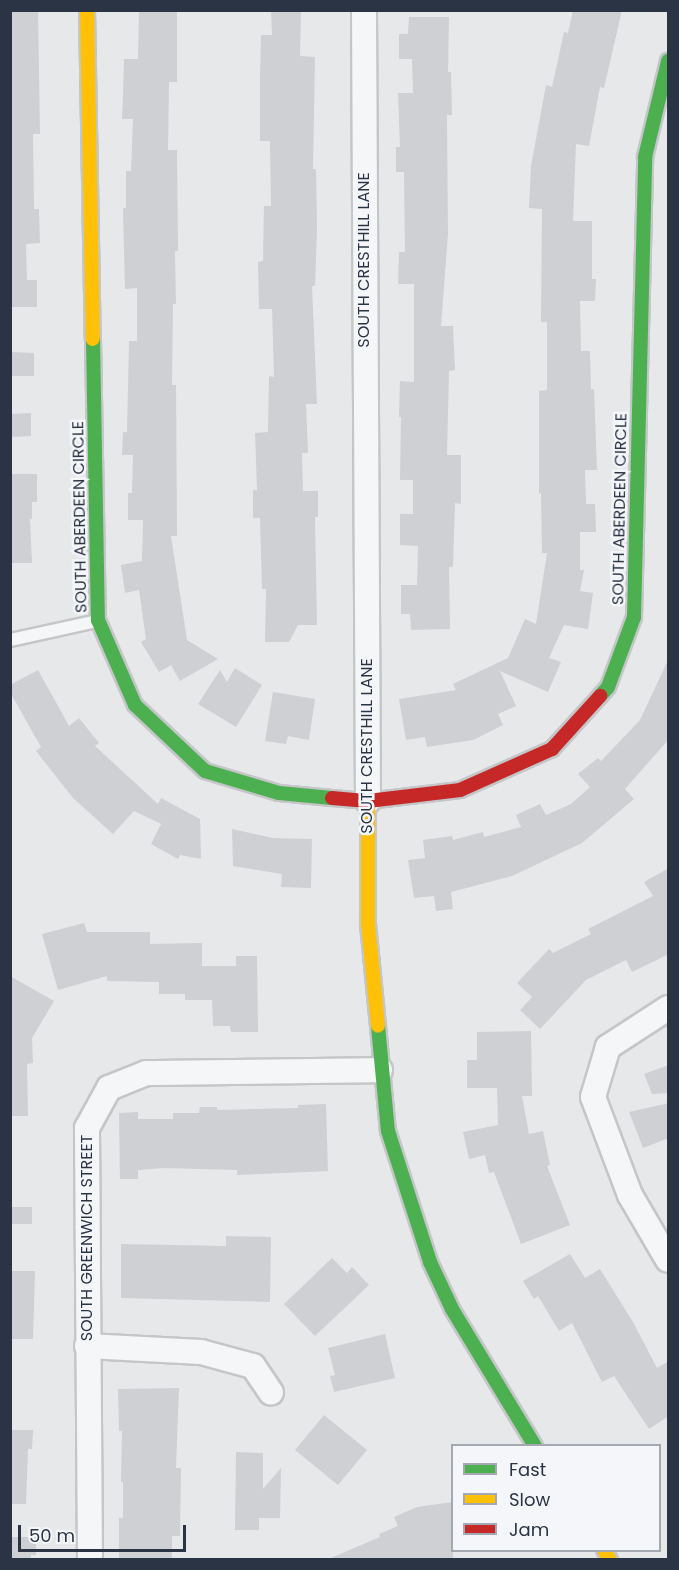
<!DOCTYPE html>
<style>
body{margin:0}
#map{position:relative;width:679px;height:1570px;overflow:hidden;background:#e6e8ea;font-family:Poppins,sans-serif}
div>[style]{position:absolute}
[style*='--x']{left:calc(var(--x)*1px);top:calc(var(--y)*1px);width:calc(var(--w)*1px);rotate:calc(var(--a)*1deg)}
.building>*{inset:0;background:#ced0d3}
.roads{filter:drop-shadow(2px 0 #c4c6c8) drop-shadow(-2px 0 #c4c6c8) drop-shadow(0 2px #c4c6c8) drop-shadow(0 -2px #c4c6c8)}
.lane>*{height:12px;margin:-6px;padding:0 6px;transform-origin:6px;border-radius:6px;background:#f5f6f7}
.street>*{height:24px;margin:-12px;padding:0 12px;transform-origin:12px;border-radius:12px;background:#f5f6f7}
.fast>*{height:14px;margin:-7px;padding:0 7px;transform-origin:7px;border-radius:7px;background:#4caf50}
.slow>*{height:14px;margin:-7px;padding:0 7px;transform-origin:7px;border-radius:7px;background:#ffc107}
.jam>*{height:14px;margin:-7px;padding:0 7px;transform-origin:7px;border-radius:7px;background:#c62828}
span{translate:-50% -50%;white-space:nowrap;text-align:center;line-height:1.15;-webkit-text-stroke:5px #f4f6f9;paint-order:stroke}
.street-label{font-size:16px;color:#2b3445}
.frame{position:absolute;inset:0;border:12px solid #2b3445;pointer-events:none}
.legend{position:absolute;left:451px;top:1444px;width:210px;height:108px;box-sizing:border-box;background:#f4f6f9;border:2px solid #a4a8b1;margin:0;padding:8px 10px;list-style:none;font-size:18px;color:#2b3445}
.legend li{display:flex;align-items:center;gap:12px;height:30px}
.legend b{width:30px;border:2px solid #a4a8b1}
.scale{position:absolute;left:18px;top:1525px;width:168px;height:27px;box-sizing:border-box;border:3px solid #2b3445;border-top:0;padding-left:8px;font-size:18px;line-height:21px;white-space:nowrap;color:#2b3445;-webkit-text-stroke:4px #f4f6f9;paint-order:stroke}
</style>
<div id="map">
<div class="building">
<i style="clip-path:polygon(10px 10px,38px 10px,40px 134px,33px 134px,34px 209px,39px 209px,40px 243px,26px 244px,27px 280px,37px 280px,37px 307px,10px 307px)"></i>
<i style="clip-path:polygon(139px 10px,177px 10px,177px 82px,169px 82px,168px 150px,177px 150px,178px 251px,175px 251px,176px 304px,173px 304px,172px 385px,176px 385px,177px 536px,171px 536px,187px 640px,218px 659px,180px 681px,171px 665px,159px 672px,141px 642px,146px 639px,139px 590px,125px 593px,121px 565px,142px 561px,143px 520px,128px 520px,128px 493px,132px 493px,133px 455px,122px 455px,123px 432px,127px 432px,129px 341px,137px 341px,137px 288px,125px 289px,123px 208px,126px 208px,126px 171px,131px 171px,133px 119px,122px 119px,123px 95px,124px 59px,138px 59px)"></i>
<i style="clip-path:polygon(271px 10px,301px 10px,300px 56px,315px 57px,313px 169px,316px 169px,317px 228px,315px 286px,312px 286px,317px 404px,306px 404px,308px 453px,302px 453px,303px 491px,318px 491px,318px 517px,315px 517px,317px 625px,298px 625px,289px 642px,265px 642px,266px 589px,262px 589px,260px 518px,253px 518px,253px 490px,257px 490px,255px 433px,268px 432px,269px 376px,274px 377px,272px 309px,259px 309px,258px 262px,263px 261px,264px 206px,271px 206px,270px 141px,260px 141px,260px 78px,261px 35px,272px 35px)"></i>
<i style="clip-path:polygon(573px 10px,622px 10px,604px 88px,600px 87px,589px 146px,576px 144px,573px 221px,592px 221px,592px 279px,596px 279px,595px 301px,580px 301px,581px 351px,590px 351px,591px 390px,594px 389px,597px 470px,585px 470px,586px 504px,595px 504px,596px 532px,580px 532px,580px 570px,584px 570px,580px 591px,593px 593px,588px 629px,564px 625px,549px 658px,561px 662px,548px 692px,500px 671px,516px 706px,498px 714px,503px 725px,473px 740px,427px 747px,425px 737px,406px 740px,399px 699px,456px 690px,453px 684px,508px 658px,525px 619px,536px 624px,547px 553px,542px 553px,541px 493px,539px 494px,539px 391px,547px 390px,547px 322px,541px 322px,542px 209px,529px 208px,531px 166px,546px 85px,552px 87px,564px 32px,568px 33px)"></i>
<i style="clip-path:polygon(409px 17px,449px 17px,448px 72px,451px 72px,452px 115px,447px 115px,448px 234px,441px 326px,453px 326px,455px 370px,449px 371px,447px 455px,461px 455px,461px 504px,455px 503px,453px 567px,449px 567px,450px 629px,411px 630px,410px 614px,401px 614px,401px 585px,417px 585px,418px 546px,400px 545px,400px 514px,413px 514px,413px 480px,400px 480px,401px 417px,399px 417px,400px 381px,414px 382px,414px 284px,398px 284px,399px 252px,405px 252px,404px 172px,396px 172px,396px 147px,400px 147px,398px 93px,413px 93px,412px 59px,399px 59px,399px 34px,408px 34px)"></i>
<i style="clip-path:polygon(10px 352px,34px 353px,34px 376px,10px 376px)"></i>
<i style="clip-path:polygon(31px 413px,31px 436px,10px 437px,10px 414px)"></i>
<i style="clip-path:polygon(10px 474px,37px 474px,37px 502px,32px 502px,32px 519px,30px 519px,32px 563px,10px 563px)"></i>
<i style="clip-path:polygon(669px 658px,669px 739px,625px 789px,634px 799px,582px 843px,512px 876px,451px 892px,453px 909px,436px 911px,434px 896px,414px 898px,408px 860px,425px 858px,423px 840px,452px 836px,453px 840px,483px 832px,484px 837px,521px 827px,516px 815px,540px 804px,546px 815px,571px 804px,590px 787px,578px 774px,598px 758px,601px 761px,640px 720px)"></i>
<i style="clip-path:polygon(235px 668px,262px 685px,236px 727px,198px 704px,220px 670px,227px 682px)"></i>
<i style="clip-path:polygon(38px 670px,69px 726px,79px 718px,99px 743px,95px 746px,158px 804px,161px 798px,200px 819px,201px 859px,180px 855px,178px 859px,151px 844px,161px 824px,134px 811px,113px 834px,73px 798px,36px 751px,41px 747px,10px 692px,10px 685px)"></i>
<i style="clip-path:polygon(273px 692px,315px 699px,309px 740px,288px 736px,286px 744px,265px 741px)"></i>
<i style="clip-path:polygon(232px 829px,273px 838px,312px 839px,311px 888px,281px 887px,282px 874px,233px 866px)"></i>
<i style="clip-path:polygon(669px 868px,669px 954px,632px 972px,626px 960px,586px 980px,540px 1029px,520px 1010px,532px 997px,517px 983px,549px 949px,553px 953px,591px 934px,588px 929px,653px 896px,644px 882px)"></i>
<i style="clip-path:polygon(84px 923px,87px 932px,150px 932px,150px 944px,202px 943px,202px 966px,236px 966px,236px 956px,257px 956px,258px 1032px,231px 1032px,230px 1026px,213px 1026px,212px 1000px,185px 1000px,185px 994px,159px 994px,159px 982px,107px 981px,107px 976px,58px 990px,42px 934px)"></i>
<i style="clip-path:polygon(10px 976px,54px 1001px,32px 1038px,33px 1063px,27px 1064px,28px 1116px,10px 1116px)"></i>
<i style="clip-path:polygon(531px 1031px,532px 1096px,522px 1096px,529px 1134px,543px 1131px,550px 1165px,547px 1166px,570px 1225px,521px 1244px,494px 1172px,489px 1173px,485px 1155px,469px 1159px,463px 1132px,498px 1125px,497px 1088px,467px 1088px,467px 1060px,477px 1060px,477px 1032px)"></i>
<i style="clip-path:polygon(669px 1065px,669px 1093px,652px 1094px,644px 1074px)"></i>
<i style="clip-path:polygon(669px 1103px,669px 1138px,643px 1148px,629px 1112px)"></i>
<i style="clip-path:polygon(326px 1104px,328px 1171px,237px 1175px,237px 1170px,164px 1168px,138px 1170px,138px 1179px,120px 1179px,119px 1113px,138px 1112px,138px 1119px,173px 1119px,173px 1113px,199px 1113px,200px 1107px,217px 1107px,217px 1110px,298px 1108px,298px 1105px)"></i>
<i style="clip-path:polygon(10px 1207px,32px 1207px,32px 1224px,10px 1224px)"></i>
<i style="clip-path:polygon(226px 1236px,271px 1237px,270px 1302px,121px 1298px,121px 1244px,226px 1246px)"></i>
<i style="clip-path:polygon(570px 1254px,585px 1278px,600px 1269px,633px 1322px,657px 1368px,669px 1361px,669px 1416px,649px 1429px,614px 1376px,602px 1382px,572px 1323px,559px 1331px,538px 1296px,534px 1299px,523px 1281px)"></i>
<i style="clip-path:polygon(332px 1258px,347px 1273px,352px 1267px,369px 1285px,315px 1336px,284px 1304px)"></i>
<i style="clip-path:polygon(10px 1271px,35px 1271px,33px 1339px,10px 1339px)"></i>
<i style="clip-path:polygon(385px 1334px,395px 1378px,334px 1392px,330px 1376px,335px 1375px,328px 1348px)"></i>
<i style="clip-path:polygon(179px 1388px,176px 1468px,181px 1468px,180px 1536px,172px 1536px,172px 1560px,119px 1560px,119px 1518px,123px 1518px,123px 1482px,121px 1482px,122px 1431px,119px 1431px,118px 1389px)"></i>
<i style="clip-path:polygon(324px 1415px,367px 1450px,338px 1485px,295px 1450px)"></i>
<i style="clip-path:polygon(10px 1430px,33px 1430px,32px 1449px,28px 1449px,26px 1504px,10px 1504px)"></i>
<i style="clip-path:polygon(236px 1452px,263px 1453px,263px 1489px,281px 1468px,280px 1518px,259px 1518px,259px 1530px,235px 1530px)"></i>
<i style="clip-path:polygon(453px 1502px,453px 1560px,326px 1560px,380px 1537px,379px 1534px,398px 1526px,394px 1517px,417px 1507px)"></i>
<i style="clip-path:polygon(10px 1537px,36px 1537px,36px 1555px,31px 1555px,31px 1560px,10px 1560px)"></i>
</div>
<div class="roads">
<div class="lane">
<i style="--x:10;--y:640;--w:89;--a:-12.3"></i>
</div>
<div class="street">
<i style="--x:364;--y:10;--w:791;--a:89.71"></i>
<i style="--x:668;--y:1008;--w:72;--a:147"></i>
<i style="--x:608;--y:1047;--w:52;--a:106.7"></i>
<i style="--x:593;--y:1097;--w:105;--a:69.3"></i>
<i style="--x:630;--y:1195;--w:75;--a:59.7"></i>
<i style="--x:87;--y:1346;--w:114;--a:3"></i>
<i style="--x:201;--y:1352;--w:54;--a:15.1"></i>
<i style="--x:253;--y:1366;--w:32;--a:56"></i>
<i style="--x:90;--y:1560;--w:432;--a:-90.4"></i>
<i style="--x:87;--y:1128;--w:46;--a:-61.2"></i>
<i style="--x:109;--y:1088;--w:40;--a:-22"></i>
<i style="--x:146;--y:1073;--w:234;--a:-0.7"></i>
</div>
<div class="fast">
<i style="--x:93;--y:339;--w:281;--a:89"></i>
<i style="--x:98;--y:620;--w:93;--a:66.5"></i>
<i style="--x:135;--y:705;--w:96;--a:43.3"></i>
<i style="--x:205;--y:771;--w:77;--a:16.6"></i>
<i style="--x:279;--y:793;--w:53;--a:5.4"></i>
<i style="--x:600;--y:696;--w:12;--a:-48"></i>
<i style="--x:608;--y:687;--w:75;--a:-69.6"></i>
<i style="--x:634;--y:617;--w:460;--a:-88.6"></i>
<i style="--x:645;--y:157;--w:99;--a:-76.5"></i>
<i style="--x:378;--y:1026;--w:105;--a:84.6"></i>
<i style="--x:388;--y:1131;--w:138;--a:72.2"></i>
<i style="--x:430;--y:1262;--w:52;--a:64.9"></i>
<i style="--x:452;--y:1309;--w:160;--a:58.8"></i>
</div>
<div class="slow">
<i style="--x:87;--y:10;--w:329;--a:89"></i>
<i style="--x:368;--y:801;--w:123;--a:90"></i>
<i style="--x:368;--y:924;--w:102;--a:84.4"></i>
<i style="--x:604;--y:1550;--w:12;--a:59"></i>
</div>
<div class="jam">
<i style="--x:332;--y:798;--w:36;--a:5"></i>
<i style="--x:368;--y:801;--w:93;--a:-6.8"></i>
<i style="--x:460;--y:790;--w:101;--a:-24"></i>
<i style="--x:552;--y:749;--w:72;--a:-47.8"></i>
</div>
</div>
<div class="street-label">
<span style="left:364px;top:260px;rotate:-90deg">SOUTH CRESTHILL LANE</span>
<span style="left:620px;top:509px;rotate:-89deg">SOUTH ABERDEEN CIRCLE</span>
<span style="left:80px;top:517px;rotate:-91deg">SOUTH ABERDEEN CIRCLE</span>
<span style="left:367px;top:746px;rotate:-90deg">SOUTH CRESTHILL LANE</span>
<span style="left:87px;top:1238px;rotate:-90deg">SOUTH GREENWICH STREET</span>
</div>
<div class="frame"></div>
<ul class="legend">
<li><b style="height:8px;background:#4caf50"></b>Fast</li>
<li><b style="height:8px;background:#ffc107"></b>Slow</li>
<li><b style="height:8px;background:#c62828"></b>Jam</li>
</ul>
<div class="scale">50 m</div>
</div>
